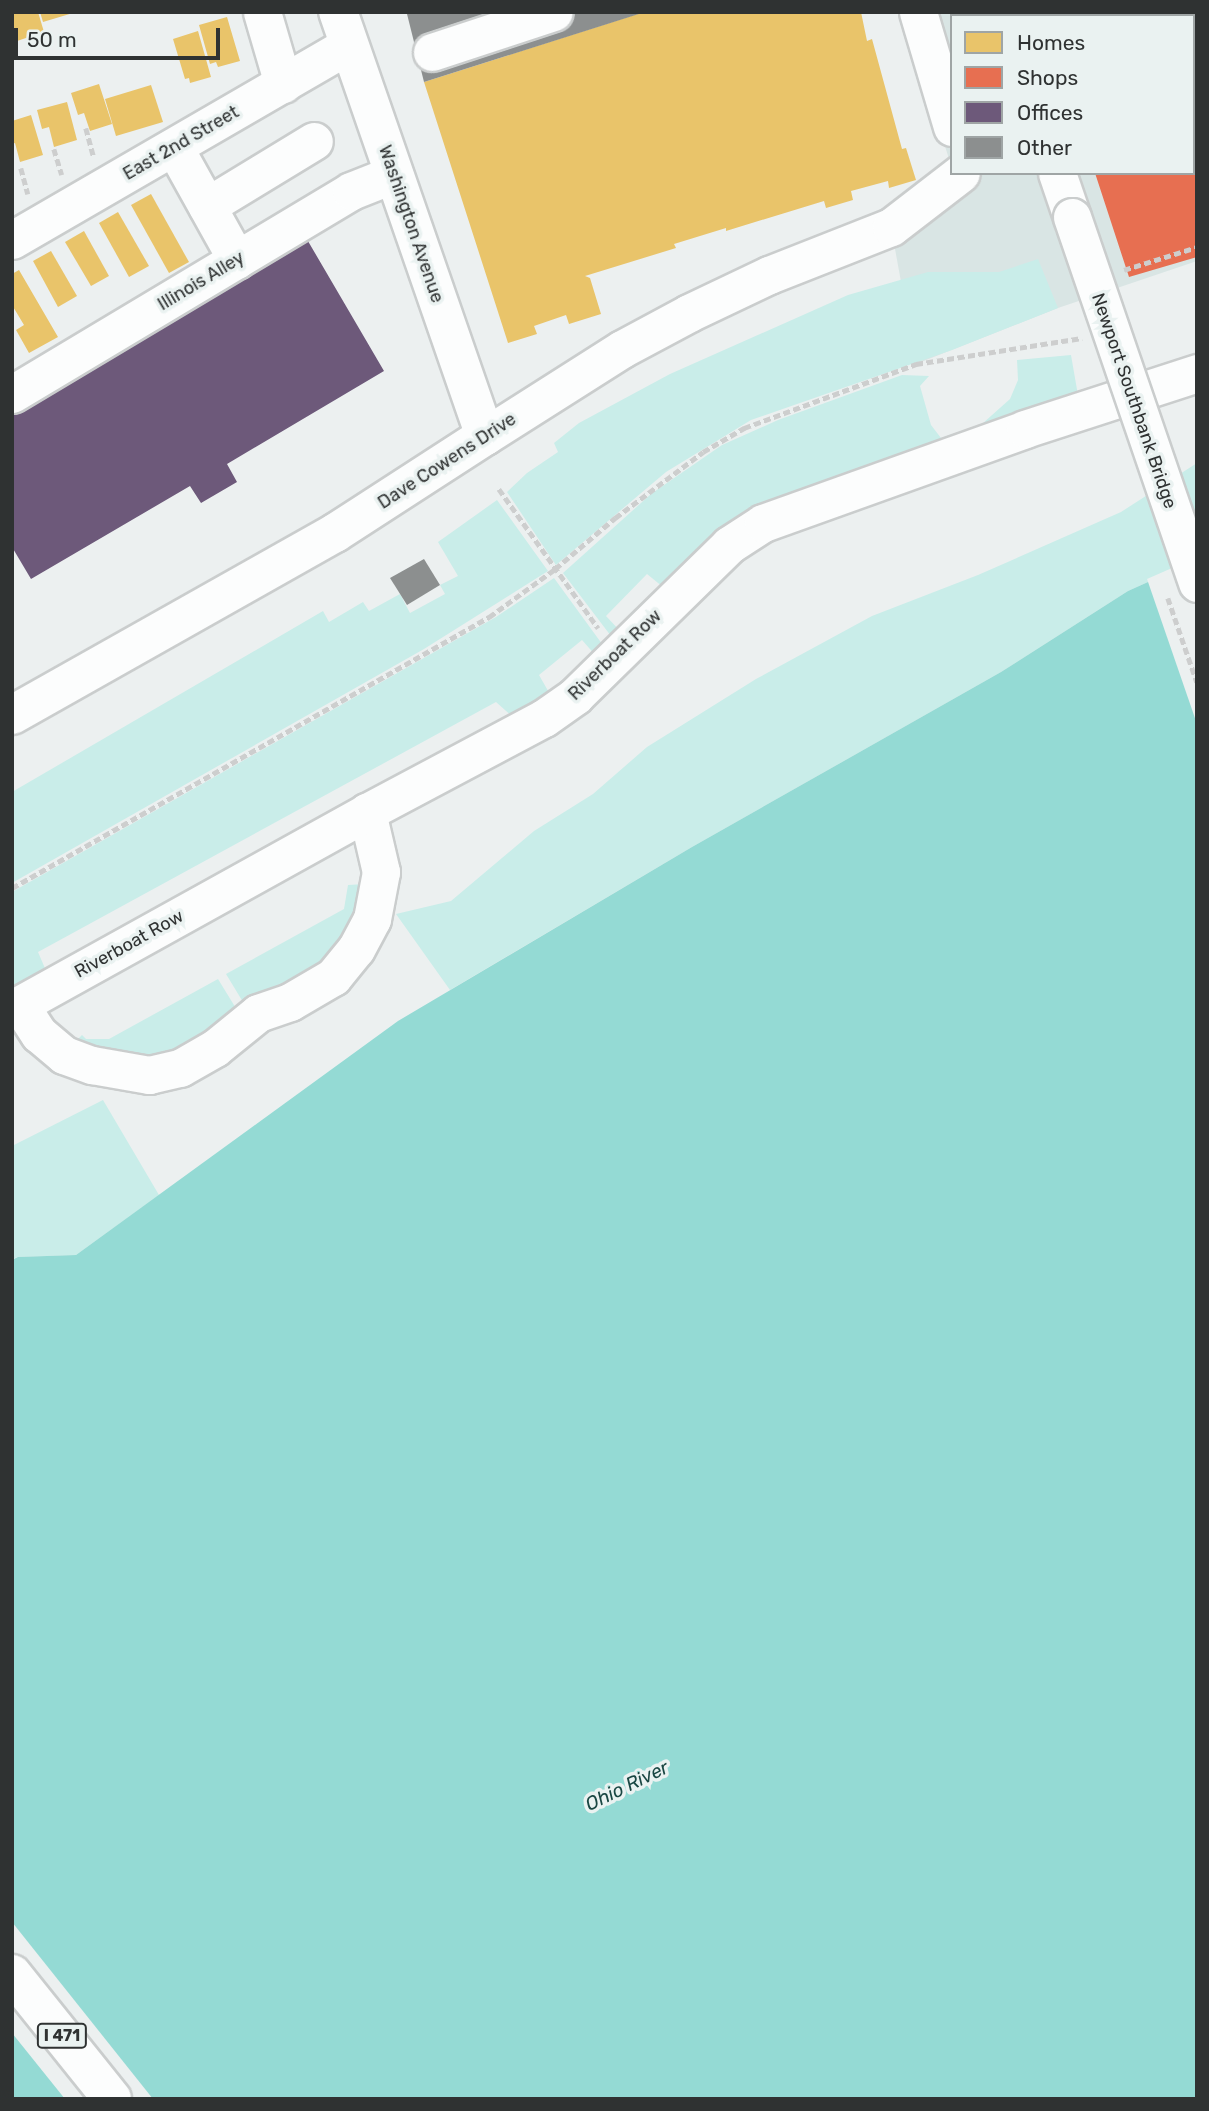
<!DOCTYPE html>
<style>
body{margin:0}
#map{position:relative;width:1209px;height:2111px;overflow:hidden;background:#ecf0f0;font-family:Rubik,sans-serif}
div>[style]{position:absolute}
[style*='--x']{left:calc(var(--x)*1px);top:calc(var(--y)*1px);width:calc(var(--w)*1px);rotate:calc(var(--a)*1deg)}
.built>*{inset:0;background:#d9e5e4}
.green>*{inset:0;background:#c9ede9}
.water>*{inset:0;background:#94dad4}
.pier>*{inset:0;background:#ecf0f0}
.homes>*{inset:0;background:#e9c46a}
.shops>*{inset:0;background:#e76f51}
.offices>*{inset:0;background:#6d597a}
.building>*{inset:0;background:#8c8f8f}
.path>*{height:4.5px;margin-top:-2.25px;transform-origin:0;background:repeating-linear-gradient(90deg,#cdcece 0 7px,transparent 0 10.5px)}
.roads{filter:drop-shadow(2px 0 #cacdcd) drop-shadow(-2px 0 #cacdcd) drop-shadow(0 2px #cacdcd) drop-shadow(0 -2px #cacdcd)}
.minor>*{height:37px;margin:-18.5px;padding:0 18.5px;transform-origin:18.5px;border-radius:18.5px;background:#fcfdfd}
.major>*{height:38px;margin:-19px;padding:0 19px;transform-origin:19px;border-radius:19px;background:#fcfdfd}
.highway>*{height:38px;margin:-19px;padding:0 19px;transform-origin:19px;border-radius:19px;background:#fcfdfd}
.path-bridge>*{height:4.5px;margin-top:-2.25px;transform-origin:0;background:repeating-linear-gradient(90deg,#cdcece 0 7px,transparent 0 10.5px)}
.bridges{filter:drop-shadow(2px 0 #cacdcd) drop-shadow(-2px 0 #cacdcd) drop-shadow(0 2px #cacdcd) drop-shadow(0 -2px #cacdcd)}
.minor-bridge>*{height:37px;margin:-18.5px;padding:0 18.5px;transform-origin:18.5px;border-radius:18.5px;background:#fcfdfd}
span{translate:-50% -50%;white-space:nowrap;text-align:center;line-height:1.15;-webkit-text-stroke:7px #eaf2f1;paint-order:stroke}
.shield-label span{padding:2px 5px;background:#eaf2f1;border:2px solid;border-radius:5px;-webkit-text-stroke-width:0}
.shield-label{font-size:16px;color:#2f3232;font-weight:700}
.street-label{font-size:18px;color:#2f3232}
.water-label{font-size:19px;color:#1a4743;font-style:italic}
.frame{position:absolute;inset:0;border:14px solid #2f3232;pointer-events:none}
.legend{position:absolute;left:950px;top:14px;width:245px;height:161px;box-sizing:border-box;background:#eaf2f1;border:2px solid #9fa5a5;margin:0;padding:9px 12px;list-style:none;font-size:21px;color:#2f3232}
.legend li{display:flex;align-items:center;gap:14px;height:35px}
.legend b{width:35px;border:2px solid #9fa5a5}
.scale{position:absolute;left:14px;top:28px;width:206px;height:32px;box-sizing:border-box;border:4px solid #2f3232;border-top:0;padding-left:9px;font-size:21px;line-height:24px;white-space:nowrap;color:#2f3232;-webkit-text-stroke:5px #eaf2f1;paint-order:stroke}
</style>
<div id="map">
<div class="built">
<i style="clip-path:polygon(evenodd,902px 12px,1197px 12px,1197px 261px,1058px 308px,916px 364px,891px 227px,951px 165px,902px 12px,952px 16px,1193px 16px,1193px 173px,952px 173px,952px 16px)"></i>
</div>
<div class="green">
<i style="clip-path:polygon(1038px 259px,1058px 308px,952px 350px,751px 420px,666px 472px,556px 565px,507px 492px,527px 473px,558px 452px,554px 443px,579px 423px,670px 374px,848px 295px,928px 272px,999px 272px)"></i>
<i style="clip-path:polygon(1071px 355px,1079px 401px,663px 587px,647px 574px,606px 616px,621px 632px,614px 640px,563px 573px,651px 494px,722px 445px,778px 420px,902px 375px,929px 376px,920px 386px,931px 425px,941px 438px,982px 424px,1010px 399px,1018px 380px,1017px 360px)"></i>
<i style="clip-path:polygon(1197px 463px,1197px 560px,1128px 591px,1001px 672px,692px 847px,450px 990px,396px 914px,451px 901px,534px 831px,593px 794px,647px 747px,756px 679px,872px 616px,978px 575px,1121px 512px)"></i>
<i style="clip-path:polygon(497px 500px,548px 571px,424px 649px,12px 883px,12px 792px,323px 611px,329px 622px,363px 602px,369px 611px,400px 594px,410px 613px,445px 594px,440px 585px,458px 576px,438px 542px)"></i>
<i style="clip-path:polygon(554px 578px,605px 648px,597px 657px,582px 640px,539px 675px,551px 696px,514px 718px,496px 702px,38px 952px,47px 973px,12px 990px,12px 892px,496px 617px)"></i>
<i style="clip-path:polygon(365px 884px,360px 914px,325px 974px,246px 1007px,226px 974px,344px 909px,348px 885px)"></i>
<i style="clip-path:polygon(218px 979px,237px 1010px,166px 1062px,135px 1064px,75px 1042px,82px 1035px,86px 1039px,109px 1039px)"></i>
<i style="clip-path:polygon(103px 1100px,159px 1195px,76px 1255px,18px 1257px,12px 1259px,12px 1146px)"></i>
</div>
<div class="water">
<i style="clip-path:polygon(1197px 560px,1197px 2099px,12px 2099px,12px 1260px,18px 1257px,76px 1255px,398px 1021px,692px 847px,1001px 672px,1128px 591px)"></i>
</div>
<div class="pier">
<i style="clip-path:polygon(1197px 557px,1197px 724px,1147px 579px)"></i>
<i style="clip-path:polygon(12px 1922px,153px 2099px,65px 2099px,12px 2033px)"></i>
</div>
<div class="homes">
<i style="clip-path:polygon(12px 12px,38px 12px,44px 32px,14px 42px)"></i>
<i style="clip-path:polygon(40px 12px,73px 12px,73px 13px,43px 22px)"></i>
<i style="clip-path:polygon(644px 12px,861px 12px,867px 41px,872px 39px,902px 149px,906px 148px,916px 180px,889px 188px,888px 181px,851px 191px,853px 200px,826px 208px,824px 201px,726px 231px,726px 228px,674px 244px,676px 248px,585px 276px,590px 278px,601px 314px,569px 324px,566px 315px,534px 326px,537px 334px,508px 343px,424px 82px)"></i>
<i style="clip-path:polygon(227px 17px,240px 61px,218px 67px,216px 62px,210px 64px,199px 25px)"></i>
<i style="clip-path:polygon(198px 31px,211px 77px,190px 83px,189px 78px,185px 79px,173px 39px)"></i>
<i style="clip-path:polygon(99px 84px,112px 124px,90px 131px,84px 113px,78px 115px,71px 93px)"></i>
<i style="clip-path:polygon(151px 85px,163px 122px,116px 136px,105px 99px)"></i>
<i style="clip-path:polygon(67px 102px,77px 140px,54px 147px,49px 127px,42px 129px,37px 110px)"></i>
<i style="clip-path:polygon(31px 115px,43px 155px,20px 162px,15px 143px,12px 144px,12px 121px)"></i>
<i style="clip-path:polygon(151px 194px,189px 262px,169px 273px,131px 205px)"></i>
<i style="clip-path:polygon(118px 212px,149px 266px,129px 277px,99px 223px)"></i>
<i style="clip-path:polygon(84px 231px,109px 276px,91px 286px,65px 242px)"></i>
<i style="clip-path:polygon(51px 251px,77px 296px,58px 307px,33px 261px)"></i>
<i style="clip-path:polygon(19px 270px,58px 337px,29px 353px,16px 330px,24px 325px,12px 305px,12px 274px)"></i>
</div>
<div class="shops">
<i style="clip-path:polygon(1044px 12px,1197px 12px,1197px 257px,1129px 277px,1095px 173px,1193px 173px,1193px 16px,1045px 16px)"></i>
</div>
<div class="offices">
<i style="clip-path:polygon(305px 236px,384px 371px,227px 464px,237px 482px,201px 503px,190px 486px,31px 579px,12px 547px,12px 407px)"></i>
</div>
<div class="building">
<i style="clip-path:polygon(413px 12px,642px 12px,642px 13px,424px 82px,407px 14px)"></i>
<i style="clip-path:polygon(424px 559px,440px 585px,407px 605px,390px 578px)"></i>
</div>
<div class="path">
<i style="--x:86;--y:128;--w:31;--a:75"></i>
<i style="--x:54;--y:149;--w:27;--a:73"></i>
<i style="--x:21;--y:168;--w:27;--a:75"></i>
<i style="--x:1124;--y:270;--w:77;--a:-17.5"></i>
<i style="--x:499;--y:489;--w:171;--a:54.5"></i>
<i style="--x:12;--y:888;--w:549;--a:-29.6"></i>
<i style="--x:489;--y:617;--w:82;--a:-36"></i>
<i style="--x:555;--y:569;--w:79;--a:-40.4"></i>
<i style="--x:615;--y:518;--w:110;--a:-36.9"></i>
<i style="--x:703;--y:452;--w:48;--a:-30.3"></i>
<i style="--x:744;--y:428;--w:184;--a:-20.4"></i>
<i style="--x:916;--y:364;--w:168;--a:-8.9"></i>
</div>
<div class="roads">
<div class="minor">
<i style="--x:262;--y:12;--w:75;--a:73.7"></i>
<i style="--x:918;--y:12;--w:120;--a:73.5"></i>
<i style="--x:1000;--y:12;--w:4;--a:63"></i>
<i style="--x:432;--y:52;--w:128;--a:-18.2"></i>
<i style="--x:174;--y:147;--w:129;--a:60.9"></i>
<i style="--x:1057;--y:173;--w:46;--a:71.2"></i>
<i style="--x:207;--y:206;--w:125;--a:-31.3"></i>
<i style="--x:12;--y:240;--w:389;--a:-30.1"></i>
<i style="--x:12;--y:394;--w:395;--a:-30.9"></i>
<i style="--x:351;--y:191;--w:46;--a:-21.6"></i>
<i style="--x:485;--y:436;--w:162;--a:-32.4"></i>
<i style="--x:622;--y:349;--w:76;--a:-28.2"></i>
<i style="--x:689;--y:313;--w:89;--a:-25.4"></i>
<i style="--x:769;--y:275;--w:131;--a:-21.5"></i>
<i style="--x:891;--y:227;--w:88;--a:-37.6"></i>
<i style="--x:20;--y:1005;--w:35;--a:57"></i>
<i style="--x:39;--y:1034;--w:33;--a:40"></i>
<i style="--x:64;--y:1055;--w:30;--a:20"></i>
<i style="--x:92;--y:1065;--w:58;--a:10"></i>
<i style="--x:149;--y:1075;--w:32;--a:-13"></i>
<i style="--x:180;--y:1068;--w:40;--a:-29.7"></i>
<i style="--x:215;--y:1048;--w:55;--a:-39.1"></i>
<i style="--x:258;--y:1013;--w:34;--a:-19"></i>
<i style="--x:290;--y:1002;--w:50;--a:-30.2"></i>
<i style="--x:333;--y:977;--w:36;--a:-51"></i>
<i style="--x:356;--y:949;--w:34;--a:-62"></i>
<i style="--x:372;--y:919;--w:48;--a:-79.2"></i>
<i style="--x:381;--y:872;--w:62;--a:-103.1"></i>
<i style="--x:12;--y:1009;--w:406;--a:-29"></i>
<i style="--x:367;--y:812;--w:200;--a:-28"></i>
<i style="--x:544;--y:718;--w:38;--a:-35"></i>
<i style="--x:575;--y:696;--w:216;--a:-44.4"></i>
<i style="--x:729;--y:545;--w:40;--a:-32.9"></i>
<i style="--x:763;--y:523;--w:278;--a:-19.7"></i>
<i style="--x:1025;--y:429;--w:181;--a:-18"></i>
</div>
<div class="major">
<i style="--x:12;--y:715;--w:371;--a:-29.4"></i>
<i style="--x:335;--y:533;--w:179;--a:-32.9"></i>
<i style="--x:485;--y:436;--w:449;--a:-109.1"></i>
</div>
<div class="highway">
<i style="--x:12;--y:1974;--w:160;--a:51.3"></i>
</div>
</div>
<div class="path-bridge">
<i style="--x:1168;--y:598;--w:89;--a:71"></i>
</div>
<div class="bridges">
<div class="minor-bridge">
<i style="--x:1072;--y:217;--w:387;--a:71.1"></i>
</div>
</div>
<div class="shield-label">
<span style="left:62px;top:2036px">I 471</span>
</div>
<div class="street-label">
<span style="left:181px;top:143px;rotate:-30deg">East 2nd Street</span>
<span style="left:411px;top:224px;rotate:71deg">Washington Avenue</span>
<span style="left:201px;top:281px;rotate:-31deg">Illinois Alley</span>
<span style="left:1134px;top:401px;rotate:71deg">Newport Southbank Bridge</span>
<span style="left:447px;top:461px;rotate:-33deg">Dave Cowens Drive</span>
<span style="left:615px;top:655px;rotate:-44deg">Riverboat Row</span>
<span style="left:129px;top:944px;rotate:-29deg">Riverboat Row</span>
</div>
<div class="water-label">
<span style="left:627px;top:1786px;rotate:-26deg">Ohio River</span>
</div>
<div class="frame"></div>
<ul class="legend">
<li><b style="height:19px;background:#e9c46a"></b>Homes</li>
<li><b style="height:19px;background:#e76f51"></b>Shops</li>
<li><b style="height:19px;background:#6d597a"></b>Offices</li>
<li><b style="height:19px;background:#8c8f8f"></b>Other</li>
</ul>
<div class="scale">50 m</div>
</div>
